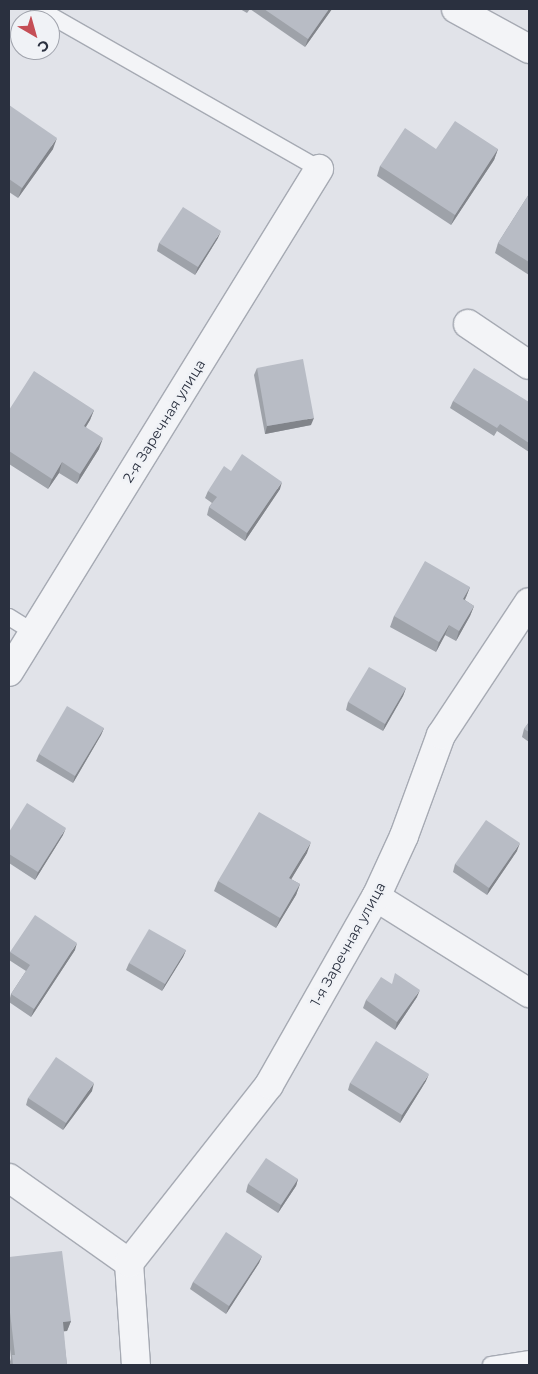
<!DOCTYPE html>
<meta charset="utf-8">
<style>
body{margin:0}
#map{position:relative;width:538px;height:1374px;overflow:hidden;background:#e1e3e9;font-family:Montserrat,sans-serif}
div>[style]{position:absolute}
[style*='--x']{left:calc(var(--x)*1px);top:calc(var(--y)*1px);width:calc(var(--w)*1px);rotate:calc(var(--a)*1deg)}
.roads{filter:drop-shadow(1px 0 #a6aab3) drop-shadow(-1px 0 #a6aab3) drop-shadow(0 1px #a6aab3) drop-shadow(0 -1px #a6aab3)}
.service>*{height:16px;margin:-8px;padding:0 8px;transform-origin:8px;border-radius:8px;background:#f3f4f7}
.minor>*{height:28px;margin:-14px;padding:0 14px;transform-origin:14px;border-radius:14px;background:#f3f4f7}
.wall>*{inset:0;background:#9ea2a9}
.shaded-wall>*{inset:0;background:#81848a}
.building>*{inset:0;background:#b8bcc5}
span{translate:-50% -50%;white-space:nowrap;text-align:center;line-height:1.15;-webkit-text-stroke:4.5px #f0f2f6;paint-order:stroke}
.street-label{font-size:14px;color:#2a303f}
.frame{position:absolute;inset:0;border:10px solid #2a303f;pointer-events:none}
.north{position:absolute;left:10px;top:10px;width:50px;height:50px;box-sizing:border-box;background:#f0f2f6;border:1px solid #a1a4ad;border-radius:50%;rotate:142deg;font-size:14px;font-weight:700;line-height:20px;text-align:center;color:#2a303f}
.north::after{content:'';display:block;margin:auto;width:18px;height:22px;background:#c54e56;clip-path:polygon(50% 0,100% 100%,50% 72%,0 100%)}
</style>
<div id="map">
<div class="roads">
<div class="service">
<i style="--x:39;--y:9;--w:322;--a:29.7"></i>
<i style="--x:9;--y:617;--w:28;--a:32"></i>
<i style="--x:491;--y:1365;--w:38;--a:-9"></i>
</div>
<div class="minor">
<i style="--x:456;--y:9;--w:83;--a:28.7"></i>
<i style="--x:468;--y:324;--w:73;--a:33.9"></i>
<i style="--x:9;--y:672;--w:591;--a:-58.35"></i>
<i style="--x:376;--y:897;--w:181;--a:32.1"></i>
<i style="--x:9;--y:1178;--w:147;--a:35.3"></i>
<i style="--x:129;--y:1263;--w:102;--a:86.1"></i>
<i style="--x:129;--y:1263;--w:226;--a:-51.8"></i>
<i style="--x:269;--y:1085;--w:216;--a:-60.4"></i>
<i style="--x:376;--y:897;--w:67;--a:-65.3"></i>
<i style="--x:404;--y:836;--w:108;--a:-69.9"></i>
<i style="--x:441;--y:735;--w:159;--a:-56.5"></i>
</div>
</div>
<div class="wall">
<i style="clip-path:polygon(240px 9px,250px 9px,247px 13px)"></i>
<i style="clip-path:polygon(250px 9px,332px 9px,305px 47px)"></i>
<i style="clip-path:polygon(9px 105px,53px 149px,18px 198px,9px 192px)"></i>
<i style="clip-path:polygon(436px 149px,498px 149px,494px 160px,451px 225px,377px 176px,380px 166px)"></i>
<i style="clip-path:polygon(529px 194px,529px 275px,495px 253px,498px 243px)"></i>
<i style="clip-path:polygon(218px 238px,195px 275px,157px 251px,159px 243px)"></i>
<i style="clip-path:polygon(257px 368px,311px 425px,265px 434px,254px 375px)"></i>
<i style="clip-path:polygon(453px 401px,529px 402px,529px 452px,497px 431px,494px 436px,450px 408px)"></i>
<i style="clip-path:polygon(9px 410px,94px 410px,90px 420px,86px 427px,99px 449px,77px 484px,59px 473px,48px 489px,9px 464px)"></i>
<i style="clip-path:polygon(280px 489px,245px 541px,207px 515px,209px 507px,212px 503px,205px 498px,208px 491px)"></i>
<i style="clip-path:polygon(470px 587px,465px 600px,474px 606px,470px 616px,456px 641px,445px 635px,436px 652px,390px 627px,394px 616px)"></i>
<i style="clip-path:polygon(406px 688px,403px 696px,383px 731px,346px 710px,348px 702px)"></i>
<i style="clip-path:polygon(529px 722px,529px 742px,522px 737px,524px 729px)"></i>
<i style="clip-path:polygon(104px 728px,101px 735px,73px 783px,36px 761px,39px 754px)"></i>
<i style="clip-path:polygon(9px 832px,63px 835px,35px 880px,9px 863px)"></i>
<i style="clip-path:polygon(517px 851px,487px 895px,453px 872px,455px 864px)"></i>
<i style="clip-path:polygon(307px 853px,291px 879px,300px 884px,296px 895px,276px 928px,214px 891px,218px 881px)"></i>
<i style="clip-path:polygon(75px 950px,31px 1017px,9px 1002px,11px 994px,26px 971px,9px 960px,9px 956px,10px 952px)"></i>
<i style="clip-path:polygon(186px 950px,183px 957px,162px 991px,126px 970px,129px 963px)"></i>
<i style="clip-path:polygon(392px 984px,417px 997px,395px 1030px,363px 1008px,366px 1000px)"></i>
<i style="clip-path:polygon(426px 1081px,400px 1123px,348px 1090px,350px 1083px)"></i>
<i style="clip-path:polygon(92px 1091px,63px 1130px,26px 1105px,28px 1098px)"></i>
<i style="clip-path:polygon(298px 1179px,296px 1186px,278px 1213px,246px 1192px,248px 1184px)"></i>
<i style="clip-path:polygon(262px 1256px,259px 1263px,226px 1314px,190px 1289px,193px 1282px)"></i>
<i style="clip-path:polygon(9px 1257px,71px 1321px,67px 1331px,63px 1331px,67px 1365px,9px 1365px,11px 1358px,9px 1340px)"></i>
</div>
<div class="shaded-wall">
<i style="clip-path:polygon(329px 9px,332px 9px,305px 47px,308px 39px)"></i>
<i style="clip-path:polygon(57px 138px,53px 149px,18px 198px,22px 188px)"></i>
<i style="clip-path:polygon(498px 149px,494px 160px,451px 225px,455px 215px)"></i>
<i style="clip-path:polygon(221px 231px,218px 238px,195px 275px,198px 267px)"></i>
<i style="clip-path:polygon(94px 410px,90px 420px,80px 436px,84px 426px)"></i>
<i style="clip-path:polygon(314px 418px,311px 425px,265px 434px,267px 426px)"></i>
<i style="clip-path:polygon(103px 438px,99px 449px,77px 484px,80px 474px)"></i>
<i style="clip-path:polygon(62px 462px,59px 473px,48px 489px,52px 479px)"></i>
<i style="clip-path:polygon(282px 482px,280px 489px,245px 541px,247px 533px)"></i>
<i style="clip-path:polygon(470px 587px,466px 597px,459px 610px,463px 599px)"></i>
<i style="clip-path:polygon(474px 606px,470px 616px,456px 641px,459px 631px)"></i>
<i style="clip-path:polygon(449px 625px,445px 635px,436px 652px,439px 642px)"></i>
<i style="clip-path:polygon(406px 688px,403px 696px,383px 731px,385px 724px)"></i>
<i style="clip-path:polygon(104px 728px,101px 735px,73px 783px,75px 776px)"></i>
<i style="clip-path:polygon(66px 828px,63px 835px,35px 880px,38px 872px)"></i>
<i style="clip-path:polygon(311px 842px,307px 853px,286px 888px,289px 878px)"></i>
<i style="clip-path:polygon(520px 843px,517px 851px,487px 895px,489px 888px)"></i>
<i style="clip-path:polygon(300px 884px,296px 895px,276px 928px,280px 918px)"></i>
<i style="clip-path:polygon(77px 943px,75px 950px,31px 1017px,34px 1009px)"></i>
<i style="clip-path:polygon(186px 950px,183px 957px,162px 991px,165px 984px)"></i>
<i style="clip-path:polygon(420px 990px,417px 997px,395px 1030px,397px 1022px)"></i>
<i style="clip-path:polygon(429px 1074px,426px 1081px,400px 1123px,402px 1115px)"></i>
<i style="clip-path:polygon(94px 1083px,92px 1091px,63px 1130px,66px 1123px)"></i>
<i style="clip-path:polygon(298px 1179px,296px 1186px,278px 1213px,281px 1205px)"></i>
<i style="clip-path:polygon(262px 1256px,259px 1263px,226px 1314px,229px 1306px)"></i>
<i style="clip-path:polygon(71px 1321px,67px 1331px,59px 1332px,63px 1322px)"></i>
</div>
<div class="building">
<i style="clip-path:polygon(264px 9px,329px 9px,308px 39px)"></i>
<i style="clip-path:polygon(9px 105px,57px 138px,22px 188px,9px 179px)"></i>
<i style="clip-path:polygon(455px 121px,498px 149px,455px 215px,380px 166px,405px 128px,436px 149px)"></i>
<i style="clip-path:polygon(529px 194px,529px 262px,498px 243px)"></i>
<i style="clip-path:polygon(183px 207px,221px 231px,198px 267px,159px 243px)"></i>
<i style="clip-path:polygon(303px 359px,314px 418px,267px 426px,257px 368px)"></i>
<i style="clip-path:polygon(474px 368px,529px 402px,529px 443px,500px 424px,497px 428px,453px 401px)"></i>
<i style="clip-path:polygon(34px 371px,94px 410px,84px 426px,103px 438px,80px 474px,62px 462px,52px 479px,9px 451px,9px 410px)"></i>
<i style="clip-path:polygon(242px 454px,282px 482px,247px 533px,209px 507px,217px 497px,208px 491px,224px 466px,231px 471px)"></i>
<i style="clip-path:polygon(425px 561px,470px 587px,463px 599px,474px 606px,459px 631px,449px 625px,439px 642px,394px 616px)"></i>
<i style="clip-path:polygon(369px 667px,406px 688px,385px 724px,348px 702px)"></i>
<i style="clip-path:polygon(67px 706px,104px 728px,75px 776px,39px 754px)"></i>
<i style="clip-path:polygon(529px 722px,529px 732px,524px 729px)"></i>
<i style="clip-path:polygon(27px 803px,66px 828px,38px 872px,9px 854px,9px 832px)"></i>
<i style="clip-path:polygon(259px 812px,311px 842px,289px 878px,300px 884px,280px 918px,218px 881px)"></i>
<i style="clip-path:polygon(486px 820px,520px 843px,489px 888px,455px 864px)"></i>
<i style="clip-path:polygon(35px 915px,77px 943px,34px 1009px,11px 994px,30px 965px,10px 952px)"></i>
<i style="clip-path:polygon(149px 929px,186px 950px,165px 984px,129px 963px)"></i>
<i style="clip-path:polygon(395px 973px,420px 990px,397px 1022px,366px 1000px,381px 977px,392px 984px)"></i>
<i style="clip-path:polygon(376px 1041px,429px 1074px,402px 1115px,350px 1083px)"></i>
<i style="clip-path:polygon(56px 1057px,94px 1083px,66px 1123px,28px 1098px)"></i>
<i style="clip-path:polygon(266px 1158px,298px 1179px,281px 1205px,248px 1184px)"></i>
<i style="clip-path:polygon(226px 1232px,262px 1256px,229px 1306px,193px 1282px)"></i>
<i style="clip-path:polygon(62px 1251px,71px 1321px,63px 1322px,67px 1365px,13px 1365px,12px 1355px,15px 1355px,9px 1304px,9px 1257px)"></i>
</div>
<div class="street-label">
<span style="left:164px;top:421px;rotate:-58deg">2-я Заречная улица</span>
<span style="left:348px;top:944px;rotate:-61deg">1-я Заречная улица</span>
</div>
<div class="frame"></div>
<div class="north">С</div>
</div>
